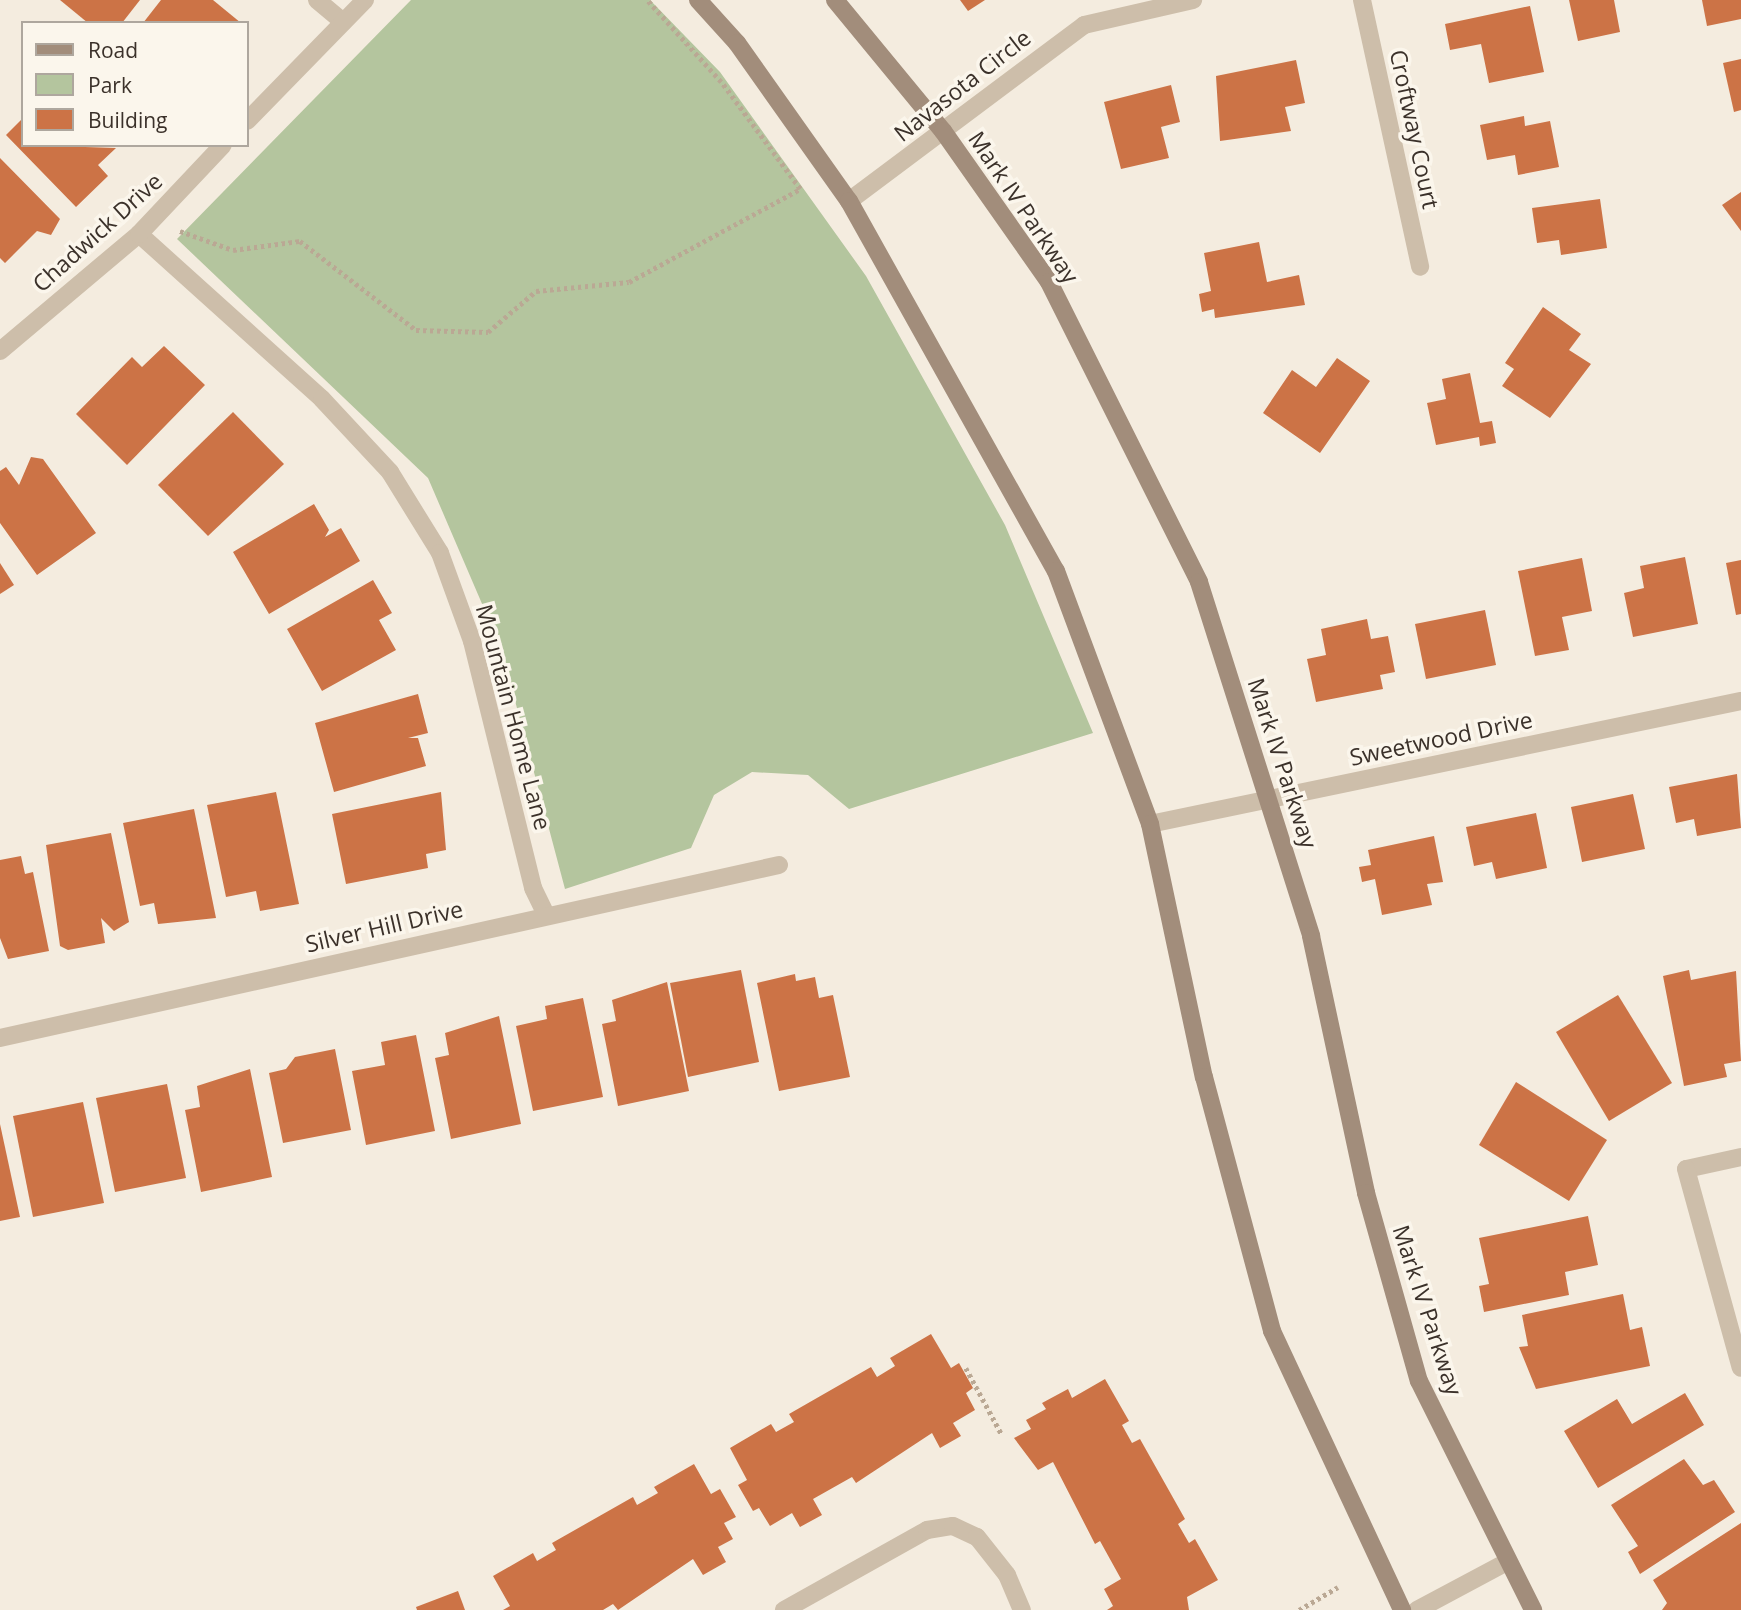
<!DOCTYPE html>
<style>
body{margin:0}
#map{position:relative;width:1741px;height:1610px;overflow:hidden;background:#f4ecdf;font-family:"Open Sans",sans-serif}
div>[style]{position:absolute}
[style*='--x']{left:calc(var(--x)*1px);top:calc(var(--y)*1px);width:calc(var(--w)*1px);rotate:calc(var(--a)*1deg)}
.green>*{inset:0;background:#b4c59e}
.building>*{inset:0;background:#cc7346}
.path>*{height:4.5px;margin-top:-2.25px;transform-origin:0;background:repeating-linear-gradient(90deg,#baa894 0 3.5px,transparent 0 7px)}
.lane>*{height:18px;margin:-9px;padding:0 9px;transform-origin:9px;border-radius:9px;background:#cdbeaa}
.street>*{height:18px;margin:-9px;padding:0 9px;transform-origin:9px;border-radius:9px;background:#cdbeaa}
.secondary>*{height:18px;margin:-9px;padding:0 9px;transform-origin:9px;border-radius:9px;background:#a28d7b}
span{translate:-50% -50%;white-space:nowrap;text-align:center;line-height:1.15;-webkit-text-stroke:7px #fbf6ec;paint-order:stroke}
.street-label{font-size:23px;color:#3b312a}
.legend{position:absolute;left:21px;top:21px;width:228px;height:126px;box-sizing:border-box;background:#fbf6ec;border:2px solid #aea79e;margin:0;padding:9px 12px;list-style:none;font-size:21px;color:#3b312a}
.legend li{display:flex;align-items:center;gap:14px;height:35px}
.legend b{width:35px;border:2px solid #aea79e}
</style>
<div id="map">
<div class="green">
<i style="clip-path:polygon(411px 0,650px 0,720px 72px,866px 276px,1005px 525px,1093px 733px,849px 809px,808px 775px,752px 772px,714px 795px,691px 848px,565px 889px,501px 648px,428px 478px,177px 239px)"></i>
</div>
<div class="building">
<i style="clip-path:polygon(60px 0,140px 0,122px 23px,88px 23px)"></i>
<i style="clip-path:polygon(161px 0,213px 0,241px 23px,143px 23px)"></i>
<i style="clip-path:polygon(960px 0,985px 0,968px 11px)"></i>
<i style="clip-path:polygon(1569px 0,1614px 0,1620px 32px,1578px 41px)"></i>
<i style="clip-path:polygon(1702px 0,1741px 0,1741px 19px,1707px 26px)"></i>
<i style="clip-path:polygon(1530px 6px,1544px 72px,1489px 83px,1481px 44px,1450px 50px,1445px 24px)"></i>
<i style="clip-path:polygon(1741px 59px,1741px 110px,1734px 112px,1723px 63px)"></i>
<i style="clip-path:polygon(1296px 60px,1305px 103px,1285px 107px,1291px 131px,1220px 141px,1216px 76px)"></i>
<i style="clip-path:polygon(1171px 85px,1180px 122px,1161px 127px,1169px 158px,1121px 169px,1104px 102px)"></i>
<i style="clip-path:polygon(1524px 116px,1525px 126px,1550px 121px,1559px 167px,1518px 175px,1515px 155px,1487px 160px,1480px 125px)"></i>
<i style="clip-path:polygon(23px 118px,23px 145px,116px 148px,98px 165px,108px 176px,76px 207px,6px 135px)"></i>
<i style="clip-path:polygon(0 158px,60px 219px,51px 235px,37px 231px,5px 263px,0 258px)"></i>
<i style="clip-path:polygon(1741px 192px,1741px 231px,1722px 205px)"></i>
<i style="clip-path:polygon(1600px 199px,1607px 248px,1561px 255px,1559px 240px,1537px 243px,1532px 208px)"></i>
<i style="clip-path:polygon(1259px 242px,1267px 282px,1299px 275px,1305px 305px,1215px 318px,1214px 309px,1202px 312px,1199px 294px,1211px 291px,1204px 253px)"></i>
<i style="clip-path:polygon(1543px 307px,1581px 334px,1569px 350px,1591px 364px,1550px 418px,1502px 386px,1514px 369px,1505px 363px)"></i>
<i style="clip-path:polygon(164px 346px,205px 385px,127px 465px,76px 414px,132px 357px,142px 367px)"></i>
<i style="clip-path:polygon(1337px 358px,1370px 381px,1320px 453px,1263px 413px,1292px 370px,1316px 387px)"></i>
<i style="clip-path:polygon(1470px 373px,1480px 423px,1492px 421px,1496px 443px,1480px 446px,1479px 437px,1436px 445px,1427px 403px,1446px 399px,1442px 379px)"></i>
<i style="clip-path:polygon(233px 412px,284px 464px,208px 536px,158px 485px)"></i>
<i style="clip-path:polygon(31px 457px,43px 459px,96px 533px,37px 575px,0 523px,0 471px,6px 467px,19px 485px)"></i>
<i style="clip-path:polygon(314px 504px,329px 530px,325px 537px,341px 528px,360px 561px,269px 614px,233px 552px)"></i>
<i style="clip-path:polygon(1685px 557px,1698px 624px,1633px 637px,1624px 593px,1644px 588px,1640px 566px)"></i>
<i style="clip-path:polygon(1582px 558px,1592px 611px,1562px 617px,1569px 650px,1535px 656px,1518px 571px)"></i>
<i style="clip-path:polygon(1741px 560px,1741px 614px,1736px 615px,1726px 563px)"></i>
<i style="clip-path:polygon(0 563px,14px 585px,0 594px)"></i>
<i style="clip-path:polygon(373px 580px,392px 613px,379px 620px,396px 650px,322px 691px,287px 629px)"></i>
<i style="clip-path:polygon(1485px 610px,1496px 665px,1426px 679px,1415px 624px)"></i>
<i style="clip-path:polygon(1367px 619px,1371px 639px,1388px 636px,1395px 672px,1380px 675px,1383px 689px,1316px 702px,1307px 659px,1326px 655px,1321px 629px)"></i>
<i style="clip-path:polygon(418px 694px,428px 733px,408px 738px,418px 738px,426px 766px,334px 792px,315px 723px)"></i>
<i style="clip-path:polygon(1737px 774px,1741px 828px,1697px 836px,1694px 819px,1676px 823px,1669px 787px)"></i>
<i style="clip-path:polygon(276px 792px,299px 904px,260px 911px,256px 891px,226px 897px,207px 805px)"></i>
<i style="clip-path:polygon(441px 792px,446px 850px,426px 854px,428px 868px,346px 884px,332px 814px)"></i>
<i style="clip-path:polygon(1633px 794px,1645px 849px,1582px 862px,1571px 807px)"></i>
<i style="clip-path:polygon(194px 809px,216px 918px,158px 924px,154px 903px,140px 906px,123px 823px)"></i>
<i style="clip-path:polygon(1536px 813px,1547px 868px,1496px 879px,1492px 862px,1474px 866px,1466px 827px)"></i>
<i style="clip-path:polygon(111px 833px,129px 922px,114px 931px,101px 918px,105px 943px,68px 950px,60px 946px,46px 845px)"></i>
<i style="clip-path:polygon(1434px 836px,1443px 882px,1427px 884px,1432px 905px,1382px 915px,1375px 879px,1362px 882px,1359px 867px,1371px 865px,1368px 850px)"></i>
<i style="clip-path:polygon(21px 856px,25px 874px,33px 872px,49px 951px,8px 959px,0 938px,0 860px)"></i>
<i style="clip-path:polygon(741px 970px,759px 1062px,688px 1077px,670px 983px)"></i>
<i style="clip-path:polygon(1689px 970px,1691px 980px,1736px 971px,1741px 1061px,1724px 1064px,1727px 1077px,1684px 1086px,1663px 976px)"></i>
<i style="clip-path:polygon(795px 974px,796px 981px,815px 977px,819px 998px,833px 995px,850px 1077px,779px 1091px,757px 983px)"></i>
<i style="clip-path:polygon(667px 982px,689px 1091px,618px 1106px,602px 1024px,616px 1021px,612px 1000px)"></i>
<i style="clip-path:polygon(1618px 995px,1672px 1083px,1609px 1121px,1556px 1032px)"></i>
<i style="clip-path:polygon(583px 998px,603px 1097px,533px 1111px,516px 1026px,547px 1019px,545px 1006px)"></i>
<i style="clip-path:polygon(499px 1016px,521px 1124px,451px 1139px,435px 1058px,449px 1055px,445px 1033px)"></i>
<i style="clip-path:polygon(416px 1035px,435px 1131px,366px 1145px,352px 1071px,385px 1065px,381px 1042px)"></i>
<i style="clip-path:polygon(335px 1049px,351px 1130px,283px 1143px,269px 1073px,286px 1069px,295px 1057px)"></i>
<i style="clip-path:polygon(250px 1069px,272px 1177px,201px 1192px,185px 1110px,200px 1107px,197px 1086px)"></i>
<i style="clip-path:polygon(1516px 1082px,1607px 1140px,1569px 1201px,1479px 1145px)"></i>
<i style="clip-path:polygon(167px 1084px,186px 1178px,115px 1192px,96px 1098px)"></i>
<i style="clip-path:polygon(83px 1102px,104px 1203px,33px 1217px,13px 1116px)"></i>
<i style="clip-path:polygon(0 1124px,20px 1217px,0 1221px)"></i>
<i style="clip-path:polygon(1588px 1216px,1598px 1265px,1565px 1272px,1569px 1295px,1484px 1312px,1479px 1286px,1489px 1284px,1479px 1238px)"></i>
<i style="clip-path:polygon(1623px 1294px,1630px 1330px,1642px 1327px,1650px 1366px,1536px 1389px,1519px 1347px,1528px 1346px,1522px 1315px)"></i>
<i style="clip-path:polygon(931px 1334px,951px 1368px,959px 1363px,973px 1388px,966px 1393px,975px 1410px,953px 1423px,961px 1436px,940px 1448px,932px 1433px,856px 1483px,852px 1477px,813px 1499px,822px 1515px,800px 1527px,792px 1513px,770px 1526px,759px 1508px,753px 1511px,738px 1485px,747px 1480px,730px 1448px,771px 1424px,776px 1432px,794px 1422px,789px 1414px,871px 1367px,877px 1377px,895px 1366px,890px 1358px)"></i>
<i style="clip-path:polygon(1105px 1379px,1129px 1421px,1122px 1425px,1132px 1443px,1140px 1439px,1185px 1519px,1178px 1524px,1189px 1543px,1195px 1539px,1218px 1580px,1187px 1597px,1189px 1610px,1107px 1610px,1113px 1606px,1104px 1589px,1121px 1579px,1100px 1541px,1095px 1544px,1053px 1462px,1038px 1470px,1014px 1438px,1031px 1429px,1026px 1420px,1046px 1409px,1042px 1403px,1068px 1389px,1072px 1398px)"></i>
<i style="clip-path:polygon(1685px 1393px,1704px 1425px,1598px 1488px,1564px 1431px,1617px 1399px,1632px 1424px)"></i>
<i style="clip-path:polygon(1684px 1459px,1703px 1485px,1714px 1480px,1735px 1512px,1640px 1574px,1628px 1552px,1638px 1546px,1611px 1505px)"></i>
<i style="clip-path:polygon(694px 1464px,711px 1494px,720px 1489px,736px 1517px,724px 1523px,733px 1539px,718px 1547px,726px 1562px,703px 1575px,693px 1559px,618px 1610px,613px 1604px,603px 1610px,503px 1610px,510px 1606px,493px 1576px,533px 1553px,537px 1561px,556px 1550px,552px 1543px,633px 1497px,637px 1505px,658px 1493px,654px 1487px)"></i>
<i style="clip-path:polygon(1741px 1523px,1741px 1610px,1662px 1610px,1667px 1603px,1653px 1580px)"></i>
<i style="clip-path:polygon(458px 1591px,465px 1610px,417px 1610px,416px 1607px)"></i>
</div>
<div class="path">
<i style="--x:180;--y:231;--w:56;--a:19.7"></i>
<i style="--x:233;--y:250;--w:68;--a:-7.7"></i>
<i style="--x:300;--y:241;--w:146;--a:37.5"></i>
<i style="--x:416;--y:330;--w:72;--a:1.6"></i>
<i style="--x:488;--y:332;--w:63;--a:-40.5"></i>
<i style="--x:536;--y:291;--w:93;--a:-5.5"></i>
<i style="--x:629;--y:282;--w:195;--a:-28.5"></i>
<i style="--x:800;--y:189;--w:133;--a:-126.4"></i>
<i style="--x:721;--y:82;--w:110;--a:-132.1"></i>
<i style="--x:966;--y:1368;--w:74;--a:61.7"></i>
<i style="--x:1299;--y:1610;--w:45;--a:-30.5"></i>
</div>
<div class="lane">
<i style="--x:784;--y:1610;--w:164;--a:-29.2"></i>
<i style="--x:927;--y:1530;--w:26;--a:-9"></i>
<i style="--x:953;--y:1526;--w:26;--a:25"></i>
<i style="--x:977;--y:1537;--w:48;--a:51.7"></i>
<i style="--x:1007;--y:1575;--w:38;--a:67"></i>
<i style="--x:1417;--y:1610;--w:100;--a:-28.1"></i>
</div>
<div class="street">
<i style="--x:317;--y:0;--w:34;--a:40"></i>
<i style="--x:1362;--y:0;--w:273;--a:77.7"></i>
<i style="--x:247;--y:121;--w:169;--a:-45.7"></i>
<i style="--x:849;--y:201;--w:294;--a:-36.8"></i>
<i style="--x:1084;--y:25;--w:112;--a:-12.9"></i>
<i style="--x:139;--y:234;--w:246;--a:42"></i>
<i style="--x:322;--y:399;--w:100;--a:47"></i>
<i style="--x:390;--y:472;--w:95;--a:58.3"></i>
<i style="--x:440;--y:553;--w:94;--a:70"></i>
<i style="--x:472;--y:641;--w:254;--a:76.1"></i>
<i style="--x:533;--y:888;--w:30;--a:64"></i>
<i style="--x:0;--y:351;--w:182;--a:-40.1"></i>
<i style="--x:139;--y:234;--w:122;--a:-46.7"></i>
<i style="--x:1150;--y:824;--w:604;--a:-11.76"></i>
<i style="--x:0;--y:1038;--w:798;--a:-12.52"></i>
<i style="--x:1741;--y:1157;--w:56;--a:167.7"></i>
<i style="--x:1686;--y:1169;--w:206;--a:74.6"></i>
</div>
<div class="secondary">
<i style="--x:698;--y:0;--w:58;--a:47.8"></i>
<i style="--x:737;--y:43;--w:194;--a:54.7"></i>
<i style="--x:849;--y:201;--w:424;--a:60.8"></i>
<i style="--x:1056;--y:571;--w:270;--a:69.6"></i>
<i style="--x:1150;--y:824;--w:259;--a:78"></i>
<i style="--x:1204;--y:1077;--w:263;--a:75"></i>
<i style="--x:1272;--y:1331;--w:308;--a:65"></i>
<i style="--x:835;--y:0;--w:170;--a:50.5"></i>
<i style="--x:943;--y:131;--w:184;--a:54.9"></i>
<i style="--x:1049;--y:282;--w:335;--a:63.4"></i>
<i style="--x:1199;--y:582;--w:371;--a:72.4"></i>
<i style="--x:1311;--y:936;--w:263;--a:77.9"></i>
<i style="--x:1366;--y:1193;--w:195;--a:74.3"></i>
<i style="--x:1419;--y:1381;--w:256;--a:63.5"></i>
</div>
<div class="street-label">
<span style="left:962px;top:85px;rotate:-38deg">Navasota Circle</span>
<span style="left:1415px;top:129px;rotate:78deg">Croftway Court</span>
<span style="left:1024px;top:207px;rotate:56deg">Mark IV Parkway</span>
<span style="left:97px;top:232px;rotate:-42deg">Chadwick Drive</span>
<span style="left:514px;top:717px;rotate:75deg">Mountain Home Lane</span>
<span style="left:1441px;top:738px;rotate:-12deg">Sweetwood Drive</span>
<span style="left:1283px;top:763px;rotate:72deg">Mark IV Parkway</span>
<span style="left:384px;top:926px;rotate:-13deg">Silver Hill Drive</span>
<span style="left:1428px;top:1310px;rotate:72deg">Mark IV Parkway</span>
</div>
<ul class="legend">
<li><b style="height:9px;background:#a28d7b"></b>Road</li>
<li><b style="height:19px;background:#b4c59e"></b>Park</li>
<li><b style="height:19px;background:#cc7346"></b>Building</li>
</ul>
</div>
